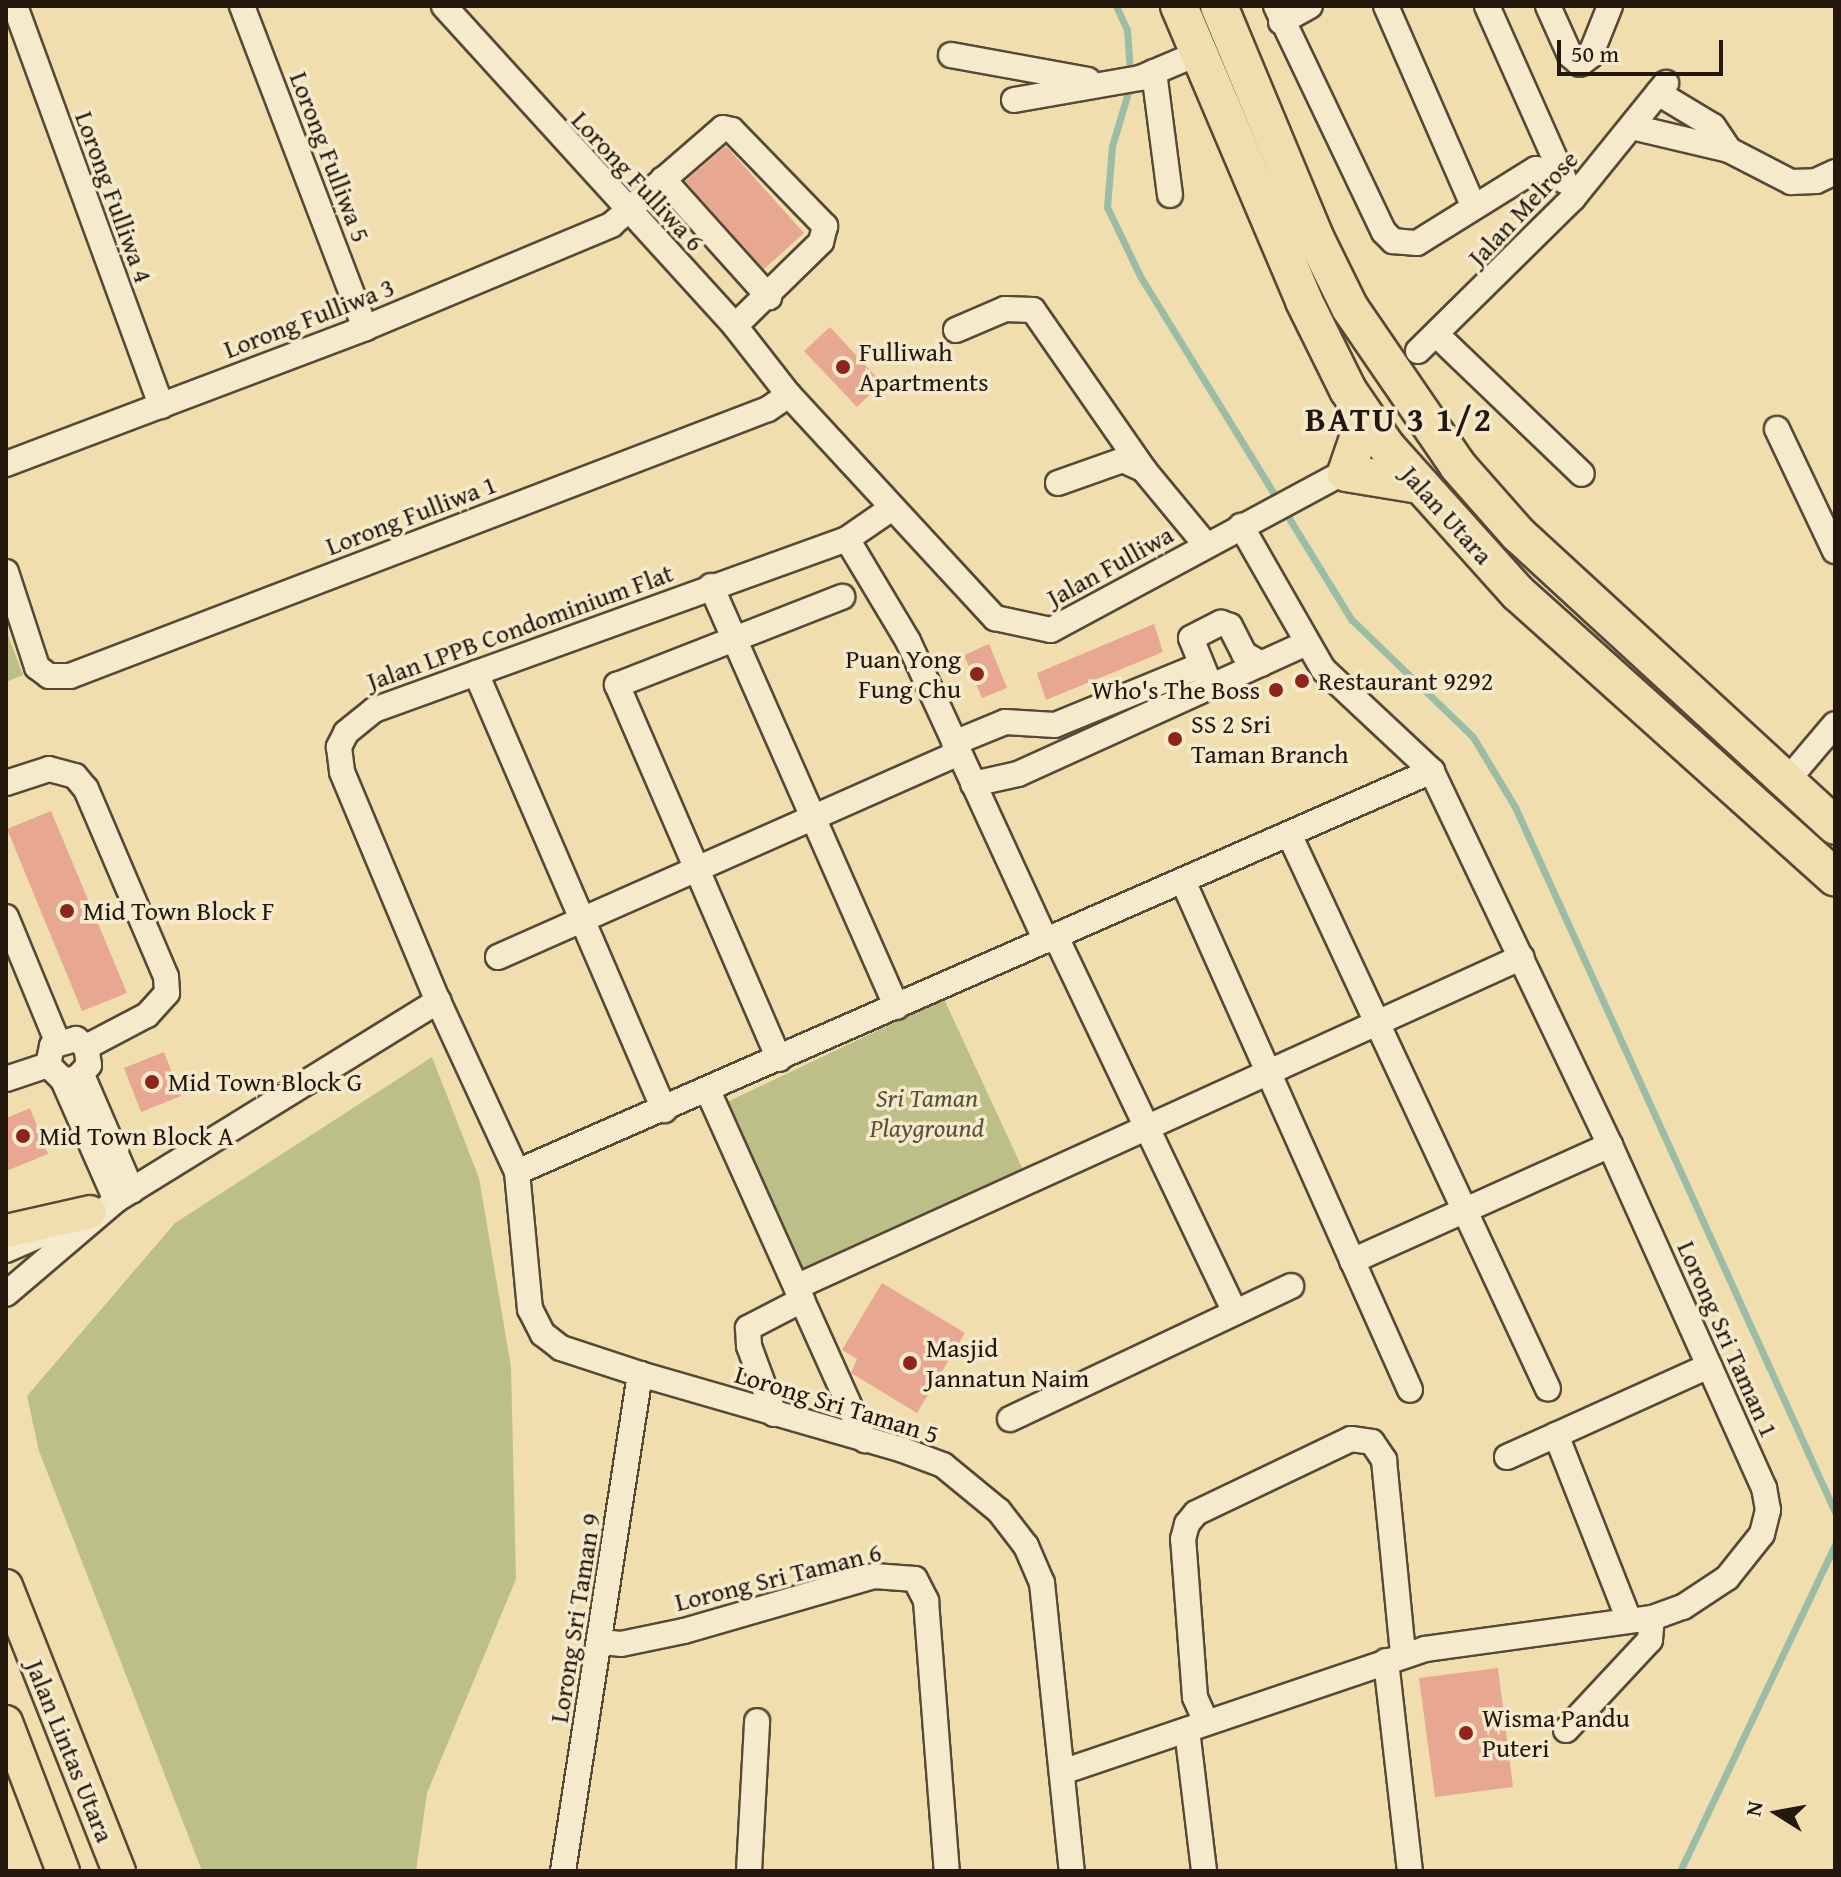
<!DOCTYPE html>
<style>
body{margin:0}
#map{position:relative;width:1841px;height:1877px;overflow:hidden;background:#f0deaf;font-family:"Gentium Book Plus",serif}
div>[style]{position:absolute}
[style*='--x']{left:calc(var(--x)*1px);top:calc(var(--y)*1px);width:calc(var(--w)*1px);rotate:calc(var(--a)*1deg)}
.green>*{inset:0;background:#bcc088}
.stream>*{height:7px;margin:-3.5px;padding:0 3.5px;transform-origin:3.5px;border-radius:3.5px;background:#9bbda6}
.building>*{inset:0;background:#e8a790}
.roads{filter:drop-shadow(2px 0 #564936) drop-shadow(-2px 0 #564936) drop-shadow(0 2px #564936) drop-shadow(0 -2px #564936)}
.minor>*{height:24px;margin:-12px;padding:0 12px;transform-origin:12px;border-radius:12px;background:#f5eacb}
.major>*{height:32px;margin:-16px;padding:0 16px;transform-origin:16px;border-radius:16px;background:#f0deaf}
.highway>*{height:36px;margin:-18px;padding:0 18px;transform-origin:18px;border-radius:18px;background:#f0deaf}
.dots>*{width:22px;height:22px;translate:-50% -50%;box-sizing:border-box;border:4px solid #f5eacb;border-radius:50%}
span{translate:-50% -50%;white-space:nowrap;text-align:center;line-height:1.15;-webkit-text-stroke:7px #f5eacb;paint-order:stroke}
.street-label{font-size:26px;color:#23170e}
.poi-label{font-size:26px;color:#23170e}
.left{translate:0 -50%;text-align:left}
.right{translate:-100% -50%;text-align:right}
.park-label{font-size:26px;color:#595239;font-style:italic}
.district-label{font-size:34px;color:#23170e;font-weight:700;letter-spacing:2px}
.frame{position:absolute;inset:0;border:8px solid #23170e;pointer-events:none}
.north{position:absolute;left:1737px;top:1773px;width:80px;height:80px;-webkit-text-stroke:6px #f5eacb;paint-order:stroke;rotate:281deg;font-size:22px;font-weight:700;line-height:32px;text-align:center;color:#23170e}
.north::after{content:'';display:block;margin:auto;width:28px;height:36px;background:#23170e;clip-path:polygon(50% 0,100% 100%,50% 72%,0 100%)}
.scale{position:absolute;left:1557px;top:40px;width:166px;height:36px;box-sizing:border-box;border:4px solid #23170e;border-top:0;padding-left:10px;font-size:24px;line-height:28px;white-space:nowrap;color:#23170e;-webkit-text-stroke:6px #f5eacb;paint-order:stroke}
</style>
<div id="map">
<div class="green">
<i style="clip-path:polygon(6px 630px,23px 675px,6px 682px)"></i>
<i style="clip-path:polygon(944px 999px,1024px 1172px,804px 1275px,725px 1103px)"></i>
<i style="clip-path:polygon(432px 1057px,479px 1178px,511px 1367px,516px 1579px,427px 1793px,416px 1871px,202px 1871px,39px 1451px,27px 1396px,175px 1223px)"></i>
</div>
<div class="stream">
<i style="--x:1116;--y:6;--w:26;--a:65"></i>
<i style="--x:1127;--y:30;--w:43;--a:86"></i>
<i style="--x:1130;--y:86;--w:63;--a:106.7"></i>
<i style="--x:1112;--y:146;--w:61;--a:94.7"></i>
<i style="--x:1107;--y:207;--w:76;--a:64.4"></i>
<i style="--x:1140;--y:276;--w:404;--a:58.4"></i>
<i style="--x:1352;--y:620;--w:168;--a:44"></i>
<i style="--x:1473;--y:737;--w:82;--a:59"></i>
<i style="--x:1515;--y:807;--w:774;--a:65.59"></i>
<i style="--x:1680;--y:1871;--w:362;--a:-64.6"></i>
</div>
<div class="building">
<i style="clip-path:polygon(726px 146px,804px 233px,764px 269px,685px 181px)"></i>
<i style="clip-path:polygon(830px 327px,882px 383px,857px 407px,804px 351px)"></i>
<i style="clip-path:polygon(1154px 624px,1163px 652px,1046px 700px,1037px 673px)"></i>
<i style="clip-path:polygon(989px 644px,1007px 688px,982px 698px,964px 655px)"></i>
<i style="clip-path:polygon(51px 811px,127px 993px,82px 1011px,7px 829px)"></i>
<i style="clip-path:polygon(164px 1052px,181px 1096px,141px 1112px,124px 1068px)"></i>
<i style="clip-path:polygon(30px 1108px,48px 1154px,6px 1171px,6px 1118px)"></i>
<i style="clip-path:polygon(882px 1283px,965px 1333px,917px 1413px,851px 1373px,857px 1359px,842px 1350px)"></i>
<i style="clip-path:polygon(1498px 1668px,1513px 1787px,1435px 1797px,1419px 1678px)"></i>
</div>
<div class="roads">
<div class="minor">
<i style="--x:15;--y:6;--w:426;--a:69.9"></i>
<i style="--x:242;--y:6;--w:345;--a:69.1"></i>
<i style="--x:444;--y:6;--w:433;--a:47.7"></i>
<i style="--x:735;--y:326;--w:88;--a:52"></i>
<i style="--x:789;--y:395;--w:304;--a:47.3"></i>
<i style="--x:995;--y:618;--w:57;--a:12.1"></i>
<i style="--x:1051;--y:630;--w:348;--a:-28.3"></i>
<i style="--x:1276;--y:6;--w:250;--a:64.5"></i>
<i style="--x:1384;--y:232;--w:13;--a:45"></i>
<i style="--x:1393;--y:241;--w:24;--a:5"></i>
<i style="--x:1417;--y:243;--w:140;--a:-31.9"></i>
<i style="--x:1536;--y:169;--w:27;--a:13"></i>
<i style="--x:1386;--y:6;--w:219;--a:66.4"></i>
<i style="--x:1487;--y:6;--w:192;--a:66"></i>
<i style="--x:1548;--y:6;--w:54;--a:65.8"></i>
<i style="--x:1570;--y:55;--w:13;--a:42"></i>
<i style="--x:1580;--y:64;--w:13;--a:-39"></i>
<i style="--x:1590;--y:56;--w:54;--a:-68.2"></i>
<i style="--x:1281;--y:22;--w:33;--a:-29"></i>
<i style="--x:951;--y:55;--w:139;--a:10.3"></i>
<i style="--x:1154;--y:72;--w:124;--a:82.6"></i>
<i style="--x:1658;--y:93;--w:64;--a:31"></i>
<i style="--x:1713;--y:126;--w:29;--a:56"></i>
<i style="--x:1729;--y:150;--w:70;--a:27.3"></i>
<i style="--x:1791;--y:182;--w:25;--a:-2"></i>
<i style="--x:1816;--y:181;--w:21;--a:-25"></i>
<i style="--x:1014;--y:100;--w:128;--a:-9.9"></i>
<i style="--x:1140;--y:78;--w:64;--a:-23"></i>
<i style="--x:1632;--y:127;--w:100;--a:13.3"></i>
<i style="--x:663;--y:179;--w:159;--a:48.1"></i>
<i style="--x:956;--y:330;--w:53;--a:-23.2"></i>
<i style="--x:1005;--y:309;--w:28;--a:2"></i>
<i style="--x:1033;--y:310;--w:195;--a:55.2"></i>
<i style="--x:1144;--y:470;--w:97;--a:50.4"></i>
<i style="--x:1438;--y:336;--w:199;--a:43.8"></i>
<i style="--x:1418;--y:351;--w:218;--a:-44.6"></i>
<i style="--x:1573;--y:198;--w:148;--a:-51"></i>
<i style="--x:1777;--y:429;--w:135;--a:64.6"></i>
<i style="--x:6;--y:464;--w:384;--a:-20.7"></i>
<i style="--x:365;--y:328;--w:267;--a:-22.7"></i>
<i style="--x:611;--y:225;--w:148;--a:-40.9"></i>
<i style="--x:723;--y:128;--w:9;--a:13"></i>
<i style="--x:732;--y:130;--w:134;--a:45.9"></i>
<i style="--x:825;--y:226;--w:16;--a:104"></i>
<i style="--x:821;--y:242;--w:120;--a:135.7"></i>
<i style="--x:1058;--y:483;--w:69;--a:-19.5"></i>
<i style="--x:1123;--y:460;--w:23;--a:25"></i>
<i style="--x:892;--y:508;--w:55;--a:145.4"></i>
<i style="--x:847;--y:539;--w:503;--a:160.12"></i>
<i style="--x:374;--y:710;--w:36;--a:141"></i>
<i style="--x:346;--y:733;--w:16;--a:117"></i>
<i style="--x:339;--y:747;--w:25;--a:83"></i>
<i style="--x:342;--y:772;--w:248;--a:67.3"></i>
<i style="--x:438;--y:1001;--w:188;--a:65.2"></i>
<i style="--x:517;--y:1172;--w:138;--a:84.6"></i>
<i style="--x:530;--y:1309;--w:28;--a:63"></i>
<i style="--x:543;--y:1334;--w:23;--a:38"></i>
<i style="--x:561;--y:1348;--w:83;--a:18.2"></i>
<i style="--x:640;--y:1374;--w:274;--a:16.1"></i>
<i style="--x:903;--y:1450;--w:43;--a:20.6"></i>
<i style="--x:943;--y:1465;--w:72;--a:39.4"></i>
<i style="--x:999;--y:1511;--w:44;--a:52.4"></i>
<i style="--x:1026;--y:1546;--w:40;--a:66.6"></i>
<i style="--x:1042;--y:1583;--w:290;--a:84.1"></i>
<i style="--x:847;--y:539;--w:119;--a:59.1"></i>
<i style="--x:908;--y:641;--w:330;--a:65.3"></i>
<i style="--x:6;--y:572;--w:100;--a:71.9"></i>
<i style="--x:37;--y:667;--w:15;--a:37"></i>
<i style="--x:49;--y:676;--w:21;--a:0"></i>
<i style="--x:70;--y:676;--w:747;--a:-20.93"></i>
<i style="--x:768;--y:409;--w:25;--a:-34"></i>
<i style="--x:711;--y:586;--w:460;--a:66.2"></i>
<i style="--x:476;--y:673;--w:476;--a:66.7"></i>
<i style="--x:1208;--y:680;--w:45;--a:-112"></i>
<i style="--x:1191;--y:638;--w:34;--a:-27"></i>
<i style="--x:1221;--y:623;--w:9;--a:18"></i>
<i style="--x:1230;--y:626;--w:31;--a:63"></i>
<i style="--x:1244;--y:654;--w:20;--a:30"></i>
<i style="--x:954;--y:743;--w:55;--a:-22.4"></i>
<i style="--x:1005;--y:722;--w:50;--a:3.4"></i>
<i style="--x:1055;--y:725;--w:158;--a:-22.3"></i>
<i style="--x:6;--y:783;--w:45;--a:-18"></i>
<i style="--x:49;--y:769;--w:27;--a:15"></i>
<i style="--x:75;--y:776;--w:17;--a:50"></i>
<i style="--x:86;--y:789;--w:204;--a:66.9"></i>
<i style="--x:166;--y:977;--w:16;--a:86"></i>
<i style="--x:167;--y:993;--w:30;--a:132"></i>
<i style="--x:147;--y:1015;--w:69;--a:152.3"></i>
<i style="--x:1785;--y:783;--w:77;--a:-49.7"></i>
<i style="--x:973;--y:784;--w:46;--a:-12.5"></i>
<i style="--x:1018;--y:774;--w:315;--a:-24.4"></i>
<i style="--x:1289;--y:834;--w:612;--a:64.98"></i>
<i style="--x:1183;--y:881;--w:557;--a:65.96"></i>
<i style="--x:6;--y:917;--w:134;--a:67.6"></i>
<i style="--x:1056;--y:937;--w:416;--a:64.5"></i>
<i style="--x:498;--y:957;--w:504;--a:-23.87"></i>
<i style="--x:779;--y:1059;--w:408;--a:-113.4"></i>
<i style="--x:617;--y:685;--w:242;--a:-21.4"></i>
<i style="--x:82;--y:1075;--w:126;--a:66.7"></i>
<i style="--x:6;--y:1079;--w:44;--a:-18.4"></i>
<i style="--x:63;--y:1080;--w:13;--a:-4"></i>
<i style="--x:76;--y:1079;--w:19;--a:-47"></i>
<i style="--x:89;--y:1065;--w:18;--a:-99"></i>
<i style="--x:86;--y:1047;--w:13;--a:-141"></i>
<i style="--x:76;--y:1039;--w:25;--a:164"></i>
<i style="--x:52;--y:1046;--w:19;--a:102"></i>
<i style="--x:48;--y:1065;--w:21;--a:45"></i>
<i style="--x:63;--y:1080;--w:131;--a:66.2"></i>
<i style="--x:708;--y:1091;--w:383;--a:65.8"></i>
<i style="--x:517;--y:1172;--w:999;--a:-23.67"></i>
<i style="--x:6;--y:1250;--w:45;--a:-23.7"></i>
<i style="--x:1352;--y:1261;--w:283;--a:-24.2"></i>
<i style="--x:796;--y:1287;--w:797;--a:-24.44"></i>
<i style="--x:6;--y:1294;--w:145;--a:-40.5"></i>
<i style="--x:116;--y:1200;--w:379;--a:-31.7"></i>
<i style="--x:774;--y:1414;--w:72;--a:-110.2"></i>
<i style="--x:749;--y:1346;--w:18;--a:-93"></i>
<i style="--x:748;--y:1328;--w:61;--a:-27.4"></i>
<i style="--x:1010;--y:1419;--w:311;--a:-25.3"></i>
<i style="--x:1507;--y:1457;--w:54;--a:-24.2"></i>
<i style="--x:1629;--y:1620;--w:199;--a:-111.5"></i>
<i style="--x:1556;--y:1435;--w:168;--a:-24.3"></i>
<i style="--x:600;--y:1642;--w:21;--a:5"></i>
<i style="--x:621;--y:1644;--w:64;--a:-11.7"></i>
<i style="--x:684;--y:1631;--w:198;--a:-16.1"></i>
<i style="--x:874;--y:1576;--w:41;--a:4.2"></i>
<i style="--x:915;--y:1579;--w:25;--a:63"></i>
<i style="--x:926;--y:1601;--w:271;--a:85.6"></i>
<i style="--x:1386;--y:1661;--w:211;--a:83.5"></i>
<i style="--x:1206;--y:1722;--w:27;--a:-114"></i>
<i style="--x:1195;--y:1697;--w:158;--a:-94.3"></i>
<i style="--x:1183;--y:1539;--w:16;--a:-75"></i>
<i style="--x:1187;--y:1524;--w:14;--a:-51"></i>
<i style="--x:1196;--y:1513;--w:172;--a:-25.5"></i>
<i style="--x:1351;--y:1439;--w:21;--a:8"></i>
<i style="--x:1372;--y:1442;--w:22;--a:56"></i>
<i style="--x:1384;--y:1460;--w:196;--a:84.4"></i>
<i style="--x:1187;--y:1730;--w:142;--a:83.1"></i>
<i style="--x:1566;--y:1730;--w:123;--a:-47"></i>
<i style="--x:1650;--y:1640;--w:22;--a:-85"></i>
<i style="--x:1062;--y:1772;--w:383;--a:-18.7"></i>
<i style="--x:1425;--y:1649;--w:229;--a:-7.8"></i>
<i style="--x:1652;--y:1618;--w:33;--a:-20"></i>
<i style="--x:1683;--y:1607;--w:53;--a:-33.4"></i>
<i style="--x:1727;--y:1578;--w:56;--a:-51.5"></i>
<i style="--x:1762;--y:1534;--w:25;--a:-76"></i>
<i style="--x:1768;--y:1510;--w:22;--a:-100"></i>
<i style="--x:1764;--y:1488;--w:376;--a:-114.2"></i>
<i style="--x:1610;--y:1145;--w:414;--a:-115.5"></i>
<i style="--x:1432;--y:771;--w:149;--a:-136.9"></i>
<i style="--x:1323;--y:669;--w:165;--a:-119.8"></i>
<i style="--x:563;--y:1871;--w:503;--a:-81.19"></i>
<i style="--x:749;--y:1871;--w:150;--a:-86.9"></i>
</div>
<div class="major">
<i style="--x:6;--y:1231;--w:86;--a:-12.7"></i>
<i style="--x:6;--y:1586;--w:307;--a:68.4"></i>
<i style="--x:6;--y:1722;--w:160;--a:69.1"></i>
</div>
<div class="highway">
<i style="--x:1179;--y:6;--w:320;--a:67"></i>
<i style="--x:1304;--y:301;--w:99;--a:63.7"></i>
<i style="--x:1348;--y:390;--w:68;--a:55.8"></i>
<i style="--x:1386;--y:446;--w:198;--a:48.1"></i>
<i style="--x:1518;--y:593;--w:426;--a:41.9"></i>
<i style="--x:1219;--y:6;--w:250;--a:67.4"></i>
<i style="--x:1315;--y:237;--w:79;--a:63.8"></i>
<i style="--x:1350;--y:308;--w:191;--a:55.6"></i>
<i style="--x:1458;--y:466;--w:91;--a:48.6"></i>
<i style="--x:1518;--y:534;--w:431;--a:42.6"></i>
<i style="--x:1360;--y:409;--w:26;--a:92"></i>
<i style="--x:1359;--y:435;--w:40;--a:108.9"></i>
<i style="--x:1346;--y:473;--w:74;--a:9.3"></i>
</div>
</div>
<div class="dots">
<i style="left:843px;top:367px;background:#8f2418"></i>
<i style="left:977px;top:674px;background:#8f2418"></i>
<i style="left:1302px;top:681px;background:#8f2418"></i>
<i style="left:1276px;top:690px;background:#8f2418"></i>
<i style="left:1175px;top:739px;background:#8f2418"></i>
<i style="left:67px;top:911px;background:#8f2418"></i>
<i style="left:152px;top:1082px;background:#8f2418"></i>
<i style="left:23px;top:1136px;background:#8f2418"></i>
<i style="left:910px;top:1363px;background:#8f2418"></i>
<i style="left:1466px;top:1733px;background:#8f2418"></i>
</div>
<div class="street-label">
<span style="left:330px;top:157px;rotate:69deg">Lorong Fulliwa 5</span>
<span style="left:638px;top:181px;rotate:47deg">Lorong Fulliwa 6</span>
<span style="left:114px;top:197px;rotate:70deg">Lorong Fulliwa 4</span>
<span style="left:1523px;top:208px;rotate:-47deg">Jalan Melrose</span>
<span style="left:309px;top:318px;rotate:-21deg">Lorong Fulliwa 3</span>
<span style="left:411px;top:515px;rotate:-21deg">Lorong Fulliwa 1</span>
<span style="left:1447px;top:515px;rotate:48deg">Jalan Utara</span>
<span style="left:1110px;top:566px;rotate:-29deg">Jalan Fulliwa</span>
<span style="left:520px;top:627px;rotate:-20deg">Jalan LPPB Condominium Flat</span>
<span style="left:1728px;top:1339px;rotate:66deg">Lorong Sri Taman 1</span>
<span style="left:837px;top:1404px;rotate:17deg">Lorong Sri Taman 5</span>
<span style="left:778px;top:1577px;rotate:-14deg">Lorong Sri Taman 6</span>
<span style="left:575px;top:1618px;rotate:-81deg">Lorong Sri Taman 9</span>
<span style="left:70px;top:1751px;rotate:68deg">Jalan Lintas Utara</span>
</div>
<div class="poi-label">
<span class="left" style="left:859px;top:367px">Fulliwah<br>Apartments</span>
<span class="right" style="left:961px;top:674px">Puan Yong<br>Fung Chu</span>
<span class="left" style="left:1318px;top:681px">Restaurant 9292</span>
<span class="right" style="left:1260px;top:690px">Who's The Boss</span>
<span class="left" style="left:1191px;top:739px">SS 2 Sri<br>Taman Branch</span>
<span class="left" style="left:83px;top:911px">Mid Town Block F</span>
<span class="left" style="left:168px;top:1082px">Mid Town Block G</span>
<span class="left" style="left:39px;top:1136px">Mid Town Block A</span>
<span class="left" style="left:926px;top:1363px">Masjid<br>Jannatun Naim</span>
<span class="left" style="left:1482px;top:1733px">Wisma Pandu<br>Puteri</span>
</div>
<div class="park-label">
<span style="left:927px;top:1113px">Sri Taman<br>Playground</span>
</div>
<div class="district-label">
<span style="left:1399px;top:419px">BATU 3 1/2</span>
</div>
<div class="frame"></div>
<div class="north">N</div>
<div class="scale">50 m</div>
</div>
